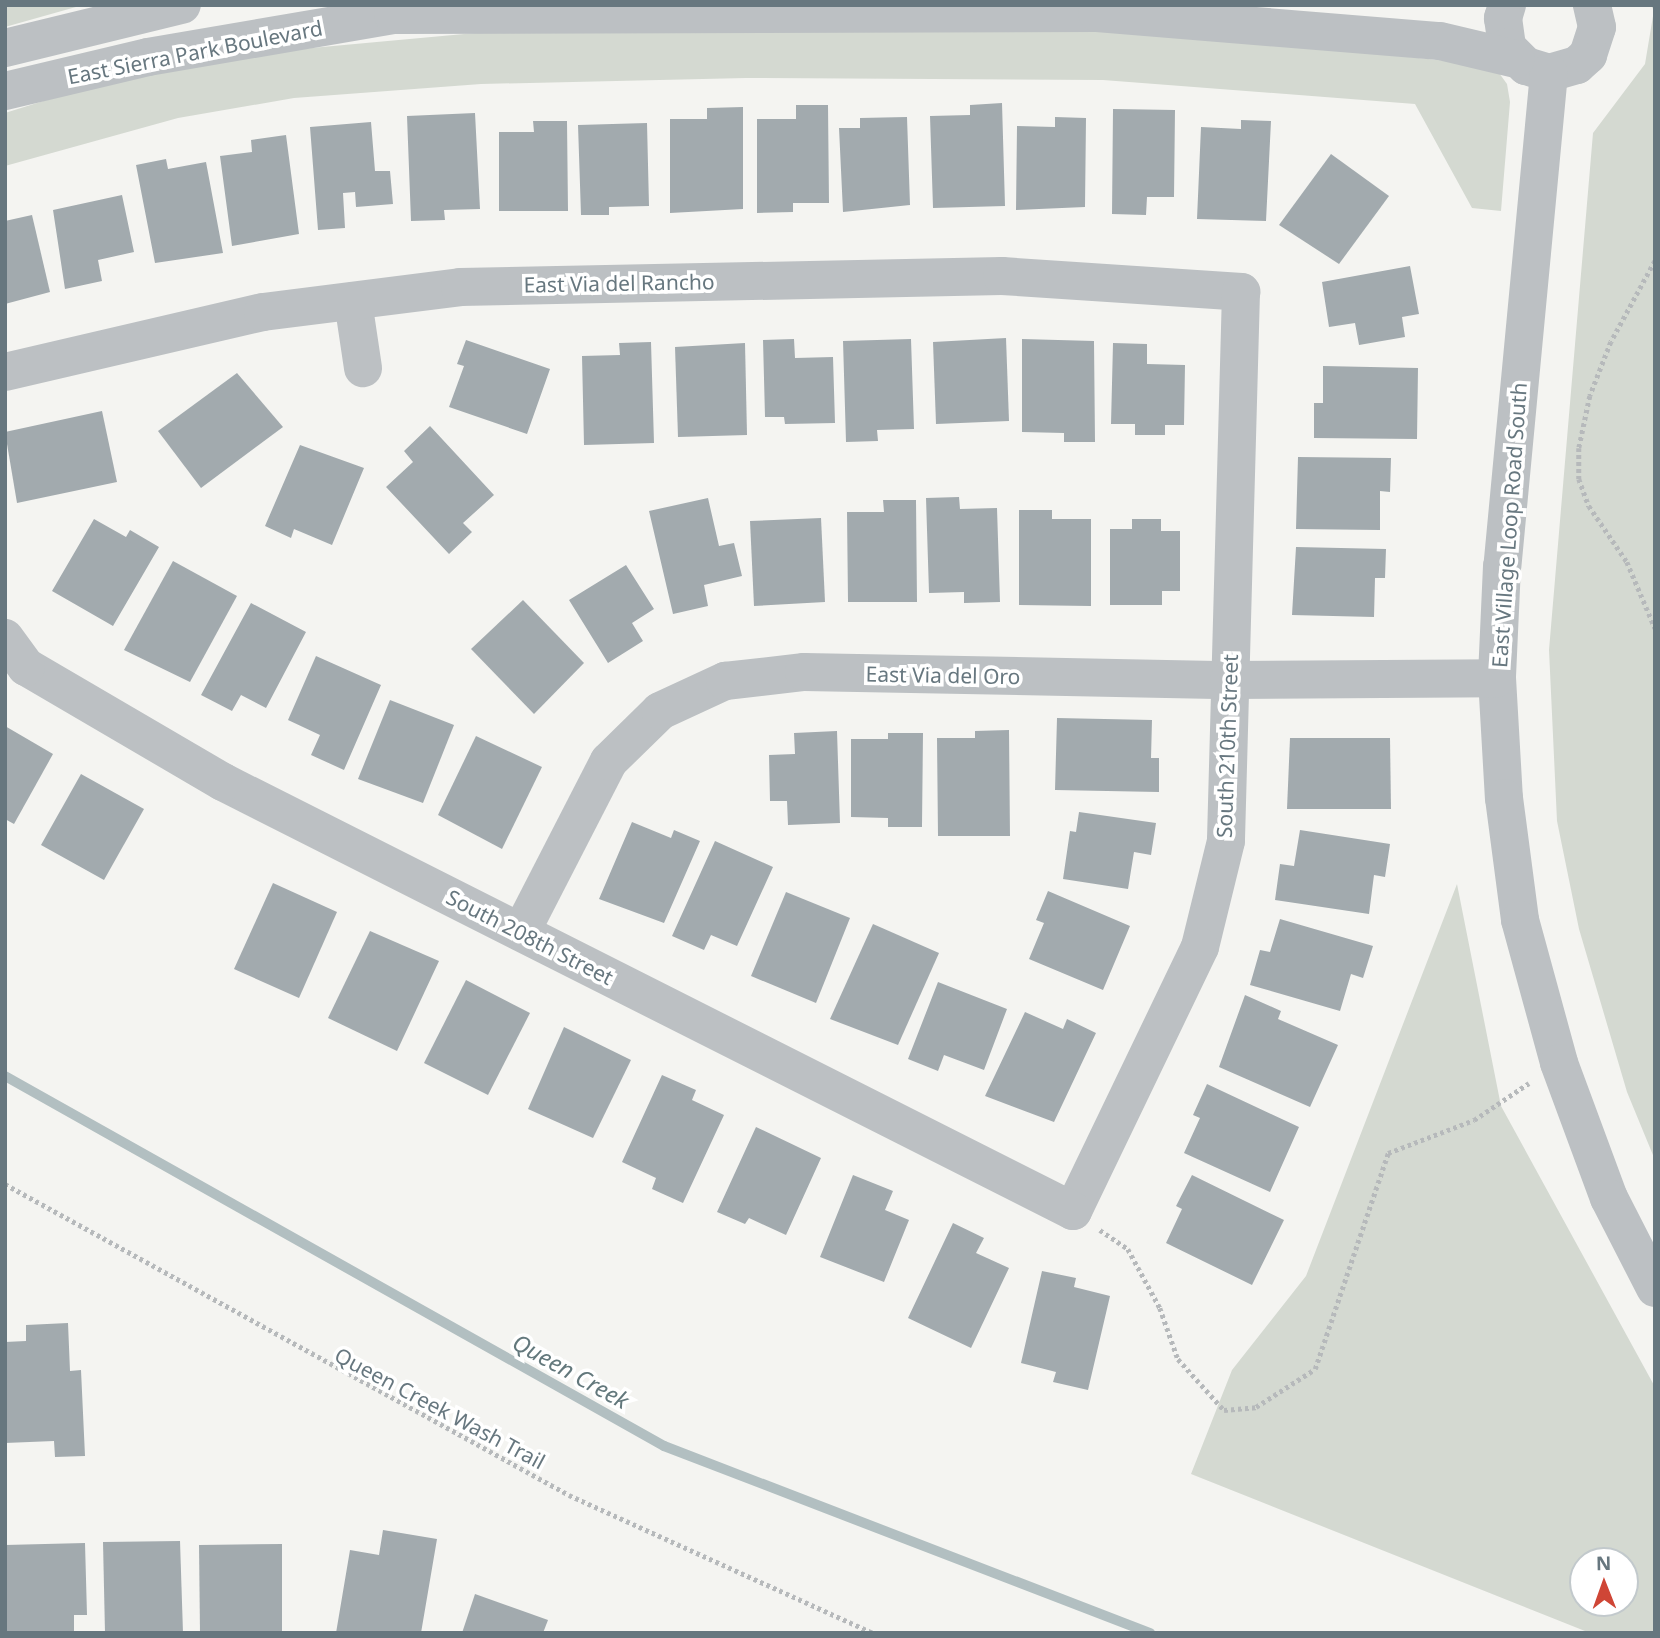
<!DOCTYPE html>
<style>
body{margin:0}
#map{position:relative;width:1660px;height:1638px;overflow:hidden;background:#f4f4f1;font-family:"Noto Sans",sans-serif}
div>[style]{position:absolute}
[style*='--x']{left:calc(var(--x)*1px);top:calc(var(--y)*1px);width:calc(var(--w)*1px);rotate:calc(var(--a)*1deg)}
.green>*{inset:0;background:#d4d9d1}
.stream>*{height:10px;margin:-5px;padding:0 5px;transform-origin:5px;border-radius:5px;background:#b2bfc1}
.building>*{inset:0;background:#a2aaae}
.path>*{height:4.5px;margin-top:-2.25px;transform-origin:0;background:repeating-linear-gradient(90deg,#b6b9bb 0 3.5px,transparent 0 7px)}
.minor>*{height:38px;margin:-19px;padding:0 19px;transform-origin:19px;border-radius:19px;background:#bcc0c3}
span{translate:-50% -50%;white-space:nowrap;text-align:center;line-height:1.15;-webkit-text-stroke:7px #fff;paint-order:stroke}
.street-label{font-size:21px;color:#67777f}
.water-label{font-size:23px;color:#63787c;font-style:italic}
.frame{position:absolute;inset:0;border:7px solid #67777f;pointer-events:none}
.north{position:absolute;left:1569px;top:1547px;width:70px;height:70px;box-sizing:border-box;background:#fff;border:2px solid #c2c9cc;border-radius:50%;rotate:359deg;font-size:19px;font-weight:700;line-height:28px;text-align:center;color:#67777f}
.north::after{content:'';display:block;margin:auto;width:24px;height:32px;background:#cf4636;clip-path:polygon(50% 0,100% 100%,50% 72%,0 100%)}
</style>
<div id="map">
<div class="green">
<i style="clip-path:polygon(5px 5px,83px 5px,5px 27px)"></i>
<i style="clip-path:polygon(1650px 5px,1655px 5px,1655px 1160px,1627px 1092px,1579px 929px,1557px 821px,1549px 650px,1593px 133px,1645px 64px,1654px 10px)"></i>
<i style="clip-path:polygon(1134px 28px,1494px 66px,1507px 84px,1510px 102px,1501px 211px,1472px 208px,1415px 104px,1103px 80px,746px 78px,481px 84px,294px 98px,178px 118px,5px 166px,5px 113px,104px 82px,245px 54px,475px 33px)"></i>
<i style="clip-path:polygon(evenodd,1457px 884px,1501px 1106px,1655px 1387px,1655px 1633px,1590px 1633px,1191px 1474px,1232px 1370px,1306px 1276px,1457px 884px,1583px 1561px,1625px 1561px,1625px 1603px,1583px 1603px,1583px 1561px)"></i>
</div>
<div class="stream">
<i style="--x:5;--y:1076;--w:756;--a:29.31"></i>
<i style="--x:664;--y:1446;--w:521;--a:21.05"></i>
</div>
<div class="building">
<i style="clip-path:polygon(1002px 103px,1005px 206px,933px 208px,930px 116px,970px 115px,970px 105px)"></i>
<i style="clip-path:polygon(796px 105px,828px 105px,829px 203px,793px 203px,793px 212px,757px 213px,757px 119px,796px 119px)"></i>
<i style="clip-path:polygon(743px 107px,743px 209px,670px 213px,670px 119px,707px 119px,707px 108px)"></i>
<i style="clip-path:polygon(1113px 109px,1175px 110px,1174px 197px,1147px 197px,1146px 215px,1112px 214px)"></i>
<i style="clip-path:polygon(475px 113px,480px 209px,444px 210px,445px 220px,411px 221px,407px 116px)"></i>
<i style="clip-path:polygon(907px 117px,910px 205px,843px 212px,839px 128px,860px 128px,860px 118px)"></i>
<i style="clip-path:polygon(1055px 117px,1086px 118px,1085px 207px,1016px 210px,1017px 126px,1055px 127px)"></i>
<i style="clip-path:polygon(1241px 120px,1271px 121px,1266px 221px,1197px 219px,1201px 127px,1241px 129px)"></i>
<i style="clip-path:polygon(533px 121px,567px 121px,568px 211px,499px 211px,499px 132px,534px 132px)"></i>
<i style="clip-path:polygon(371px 122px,375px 171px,390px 171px,393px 204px,356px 207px,355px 192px,343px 193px,345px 228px,318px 230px,310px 127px)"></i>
<i style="clip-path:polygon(647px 123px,649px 206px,609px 207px,609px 215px,581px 215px,578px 125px)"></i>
<i style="clip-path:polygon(286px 135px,299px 234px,232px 246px,220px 156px,252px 152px,251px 140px)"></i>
<i style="clip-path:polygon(1331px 154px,1389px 196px,1339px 264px,1279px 225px)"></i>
<i style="clip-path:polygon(166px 159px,168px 169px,206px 162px,223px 253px,155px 263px,136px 165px)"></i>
<i style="clip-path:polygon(122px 195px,134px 252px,98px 260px,102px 281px,65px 289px,53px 210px)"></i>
<i style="clip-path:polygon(32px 215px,50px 292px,5px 304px,5px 221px)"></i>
<i style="clip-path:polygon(1410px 266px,1419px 314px,1402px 317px,1405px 337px,1359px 345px,1355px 323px,1329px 327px,1322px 282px)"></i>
<i style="clip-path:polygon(1006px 338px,1009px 421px,936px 424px,933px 342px)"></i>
<i style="clip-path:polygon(794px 339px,795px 358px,833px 357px,835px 423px,785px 424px,784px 417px,765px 417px,763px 340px)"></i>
<i style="clip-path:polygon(911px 339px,914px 429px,877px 430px,878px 441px,846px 442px,843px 341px)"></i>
<i style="clip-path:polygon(1022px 339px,1094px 341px,1095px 442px,1064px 442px,1064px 433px,1022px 432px)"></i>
<i style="clip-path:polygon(466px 340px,550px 369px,527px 434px,449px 407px,464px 366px,457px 364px)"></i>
<i style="clip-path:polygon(651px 342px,654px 443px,584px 445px,582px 356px,620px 355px,619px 343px)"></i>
<i style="clip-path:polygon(745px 343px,747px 435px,678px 437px,675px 347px)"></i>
<i style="clip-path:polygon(1113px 343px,1147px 344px,1147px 364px,1185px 365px,1184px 425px,1165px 425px,1165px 435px,1135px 435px,1135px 424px,1111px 424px)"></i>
<i style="clip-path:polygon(1323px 366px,1418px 368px,1417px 439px,1314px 438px,1314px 403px,1323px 403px)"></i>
<i style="clip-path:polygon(237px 373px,283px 427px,201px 488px,158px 431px)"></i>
<i style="clip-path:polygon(102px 411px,117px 482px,17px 503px,5px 432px)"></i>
<i style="clip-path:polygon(430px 426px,494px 495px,463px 523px,472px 532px,449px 554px,386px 487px,413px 462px,404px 451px)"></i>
<i style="clip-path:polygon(300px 445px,364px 468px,332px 545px,294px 529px,291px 538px,265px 526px)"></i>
<i style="clip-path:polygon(1298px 457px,1391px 458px,1390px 492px,1380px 491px,1380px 530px,1296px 529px)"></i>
<i style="clip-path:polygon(959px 497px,960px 509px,997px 508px,1000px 602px,964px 603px,964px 592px,929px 593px,926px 498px)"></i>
<i style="clip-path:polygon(708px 498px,719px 546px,734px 543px,742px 576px,704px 585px,708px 606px,673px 614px,649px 511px)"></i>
<i style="clip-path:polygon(883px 500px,916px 500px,917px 602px,848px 602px,847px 512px,884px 512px)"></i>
<i style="clip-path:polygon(1019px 510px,1052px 510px,1052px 519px,1091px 519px,1091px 606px,1019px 605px)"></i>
<i style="clip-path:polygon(821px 518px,825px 602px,754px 606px,750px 521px)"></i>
<i style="clip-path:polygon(94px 519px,126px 537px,130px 530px,159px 547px,113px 626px,52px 591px)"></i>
<i style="clip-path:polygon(1132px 519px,1161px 519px,1161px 531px,1180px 531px,1180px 591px,1162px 591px,1162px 605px,1110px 605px,1110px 529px,1132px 529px)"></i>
<i style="clip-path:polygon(1296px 547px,1386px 549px,1385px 578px,1375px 578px,1374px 617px,1292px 615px)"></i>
<i style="clip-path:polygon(173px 561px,237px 596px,190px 682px,124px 650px)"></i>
<i style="clip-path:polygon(626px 565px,654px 609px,632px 623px,643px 641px,608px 663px,569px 600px)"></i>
<i style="clip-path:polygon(523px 600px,584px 663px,534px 714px,471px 649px)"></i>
<i style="clip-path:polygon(251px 603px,306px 632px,266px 708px,241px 695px,232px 711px,201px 695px)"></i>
<i style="clip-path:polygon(316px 656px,381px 685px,344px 770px,311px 755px,320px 735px,288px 720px)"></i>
<i style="clip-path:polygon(390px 700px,454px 725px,423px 803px,358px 779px)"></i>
<i style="clip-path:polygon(1057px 718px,1152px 720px,1151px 758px,1159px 758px,1159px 792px,1055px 790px)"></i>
<i style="clip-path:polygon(5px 726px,53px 754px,14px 824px,5px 819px)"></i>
<i style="clip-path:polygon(1009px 730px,1010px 836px,938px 836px,937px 738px,975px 738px,975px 731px)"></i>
<i style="clip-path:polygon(837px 731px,840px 823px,788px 825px,787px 801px,770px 801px,769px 755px,795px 754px,794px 733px)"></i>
<i style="clip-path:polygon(888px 733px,923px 733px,922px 827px,888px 827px,888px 818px,851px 817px,851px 739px,888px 739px)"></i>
<i style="clip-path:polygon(476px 736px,542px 767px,502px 849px,438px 815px)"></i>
<i style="clip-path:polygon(1290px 738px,1390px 738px,1391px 809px,1287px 809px)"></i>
<i style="clip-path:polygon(81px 774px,144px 809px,104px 880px,41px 845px)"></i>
<i style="clip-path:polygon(1079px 812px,1156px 823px,1151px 855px,1134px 852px,1128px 889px,1063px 879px,1070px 831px,1076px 832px)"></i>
<i style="clip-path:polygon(632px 822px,671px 838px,674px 830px,700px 841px,664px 923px,599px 899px)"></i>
<i style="clip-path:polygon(1300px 830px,1390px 844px,1385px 877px,1374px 875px,1369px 914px,1275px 900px,1280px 864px,1294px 866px)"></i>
<i style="clip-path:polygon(715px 841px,773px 867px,737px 946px,711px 935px,704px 950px,672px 936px)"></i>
<i style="clip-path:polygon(273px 883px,337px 912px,299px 998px,234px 969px)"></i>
<i style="clip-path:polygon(1048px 891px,1130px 926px,1103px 990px,1029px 959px,1044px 923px,1036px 920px)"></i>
<i style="clip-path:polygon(786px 892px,850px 918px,816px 1003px,751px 976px)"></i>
<i style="clip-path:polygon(1280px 919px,1373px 946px,1363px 978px,1351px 974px,1340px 1011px,1250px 985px,1260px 950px,1270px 952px)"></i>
<i style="clip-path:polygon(873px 924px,939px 953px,898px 1045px,830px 1019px)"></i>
<i style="clip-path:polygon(370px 931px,439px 961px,397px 1051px,328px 1018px)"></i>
<i style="clip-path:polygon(466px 980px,530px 1013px,488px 1095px,424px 1063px)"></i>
<i style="clip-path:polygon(938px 982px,1007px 1009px,984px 1070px,944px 1055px,938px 1071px,908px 1059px)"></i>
<i style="clip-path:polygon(1245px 995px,1281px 1011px,1278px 1019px,1338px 1045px,1310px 1107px,1219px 1067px)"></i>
<i style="clip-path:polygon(1025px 1012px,1063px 1029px,1067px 1019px,1096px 1033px,1054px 1122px,985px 1096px)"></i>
<i style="clip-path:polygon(564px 1027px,631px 1060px,593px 1138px,528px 1109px)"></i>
<i style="clip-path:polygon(662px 1075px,696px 1090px,692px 1100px,724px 1115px,683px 1203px,652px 1189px,656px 1178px,622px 1162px)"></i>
<i style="clip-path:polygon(1207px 1084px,1299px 1127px,1270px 1192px,1184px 1153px,1200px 1118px,1193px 1115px)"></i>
<i style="clip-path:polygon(756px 1127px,821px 1158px,786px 1235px,749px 1218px,745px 1224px,717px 1212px)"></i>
<i style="clip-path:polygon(853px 1175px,893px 1191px,885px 1210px,909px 1220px,884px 1282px,820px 1257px)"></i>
<i style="clip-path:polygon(1192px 1175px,1284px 1220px,1252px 1285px,1166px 1243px,1182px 1209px,1176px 1206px)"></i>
<i style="clip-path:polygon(953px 1223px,984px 1238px,976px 1253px,1009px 1268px,971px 1348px,908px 1318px)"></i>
<i style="clip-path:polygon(1042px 1271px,1076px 1278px,1074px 1287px,1110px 1296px,1088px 1390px,1053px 1382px,1056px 1372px,1021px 1363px)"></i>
<i style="clip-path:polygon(68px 1323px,70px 1371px,81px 1370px,85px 1456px,55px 1457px,54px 1441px,5px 1443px,5px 1342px,26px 1341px,26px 1325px)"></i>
<i style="clip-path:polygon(383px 1530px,437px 1539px,421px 1633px,336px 1633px,350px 1550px,379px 1555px)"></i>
<i style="clip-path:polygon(180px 1541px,183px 1633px,105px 1633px,103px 1542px)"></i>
<i style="clip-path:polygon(85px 1543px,87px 1615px,74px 1615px,74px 1633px,5px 1633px,5px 1545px)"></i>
<i style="clip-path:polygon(282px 1544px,282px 1633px,200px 1633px,199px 1545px)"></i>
<i style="clip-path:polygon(475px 1594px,548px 1620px,543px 1633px,462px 1633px)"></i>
</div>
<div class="path">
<i style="--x:1655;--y:261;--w:92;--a:118.5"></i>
<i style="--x:1611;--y:342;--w:58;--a:111.3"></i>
<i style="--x:1590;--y:396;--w:53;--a:101.9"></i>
<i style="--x:1579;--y:448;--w:31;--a:90"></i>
<i style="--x:1579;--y:479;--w:29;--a:70"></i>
<i style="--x:1589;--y:506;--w:68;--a:55.8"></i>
<i style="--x:1627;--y:562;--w:72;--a:67"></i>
<i style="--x:5;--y:1184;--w:644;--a:28.87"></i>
<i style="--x:569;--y:1495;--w:334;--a:24.4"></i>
<i style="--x:1100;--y:1230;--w:34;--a:34"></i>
<i style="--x:1128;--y:1249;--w:67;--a:61.5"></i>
<i style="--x:1160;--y:1308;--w:54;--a:70.6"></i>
<i style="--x:1178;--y:1359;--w:69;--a:48"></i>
<i style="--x:1224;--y:1410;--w:32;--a:-5"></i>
<i style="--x:1256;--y:1407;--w:70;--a:-32.8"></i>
<i style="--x:1315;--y:1369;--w:228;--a:-71.3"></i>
<i style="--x:1388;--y:1153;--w:92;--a:-21"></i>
<i style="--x:1474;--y:1120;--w:66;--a:-33.9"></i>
</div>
<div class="minor">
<i style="--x:1507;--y:5;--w:14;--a:107"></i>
<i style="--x:1503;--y:18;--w:29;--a:82"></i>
<i style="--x:1507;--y:47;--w:27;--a:45"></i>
<i style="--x:1526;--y:66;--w:24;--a:17"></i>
<i style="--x:1549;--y:73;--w:29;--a:-16"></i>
<i style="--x:1577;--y:65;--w:15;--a:-42"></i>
<i style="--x:1588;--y:55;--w:29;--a:-72"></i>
<i style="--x:1597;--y:27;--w:23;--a:-103"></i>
<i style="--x:5;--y:48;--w:182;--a:-13.7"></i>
<i style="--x:1549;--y:73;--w:495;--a:95.4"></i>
<i style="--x:1502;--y:566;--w:112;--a:92.6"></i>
<i style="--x:1497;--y:678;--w:120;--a:86.7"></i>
<i style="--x:1504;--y:798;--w:123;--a:82.5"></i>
<i style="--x:1520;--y:920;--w:148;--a:74.7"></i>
<i style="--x:1559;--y:1063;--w:144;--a:69.7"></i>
<i style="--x:1609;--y:1198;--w:101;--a:62.9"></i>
<i style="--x:5;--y:91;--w:147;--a:-13.4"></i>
<i style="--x:148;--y:57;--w:249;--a:-9.7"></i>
<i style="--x:393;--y:15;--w:704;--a:-0.16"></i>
<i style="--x:1097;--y:13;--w:344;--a:4.7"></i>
<i style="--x:1440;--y:41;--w:78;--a:13.3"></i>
<i style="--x:353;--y:301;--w:68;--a:81.5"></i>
<i style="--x:5;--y:372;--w:265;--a:-13.1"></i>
<i style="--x:263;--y:312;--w:199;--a:-7.2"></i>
<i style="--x:460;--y:287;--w:542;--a:-1.16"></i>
<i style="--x:1002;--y:276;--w:240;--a:3.8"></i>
<i style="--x:1241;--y:292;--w:549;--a:91.57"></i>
<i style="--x:1226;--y:841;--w:109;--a:103.8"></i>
<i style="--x:1200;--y:947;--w:293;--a:115.7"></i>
<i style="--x:1073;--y:1211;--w:952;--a:-153.22"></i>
<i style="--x:223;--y:782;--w:228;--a:-149.7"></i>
<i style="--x:26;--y:667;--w:36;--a:-126"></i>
<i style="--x:521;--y:932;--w:192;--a:-62.8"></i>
<i style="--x:609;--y:761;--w:71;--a:-44.4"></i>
<i style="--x:660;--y:711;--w:72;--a:-24.8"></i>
<i style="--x:725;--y:681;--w:80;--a:-6.5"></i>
<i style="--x:804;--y:672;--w:425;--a:1.1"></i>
<i style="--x:1229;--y:680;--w:268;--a:-0.4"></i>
</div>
<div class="street-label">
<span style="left:195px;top:52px;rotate:-11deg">East Sierra Park Boulevard</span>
<span style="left:619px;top:283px;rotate:-1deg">East Via del Rancho</span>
<span style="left:1509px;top:525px;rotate:-86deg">East Village Loop Road South</span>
<span style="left:943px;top:675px;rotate:1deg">East Via del Oro</span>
<span style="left:1227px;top:746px;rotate:-88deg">South 210th Street</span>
<span style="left:530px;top:937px;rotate:27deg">South 208th Street</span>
<span style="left:440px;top:1408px;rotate:28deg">Queen Creek Wash Trail</span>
</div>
<div class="water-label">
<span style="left:571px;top:1371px;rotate:29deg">Queen Creek</span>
</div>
<div class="frame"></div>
<div class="north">N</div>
</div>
